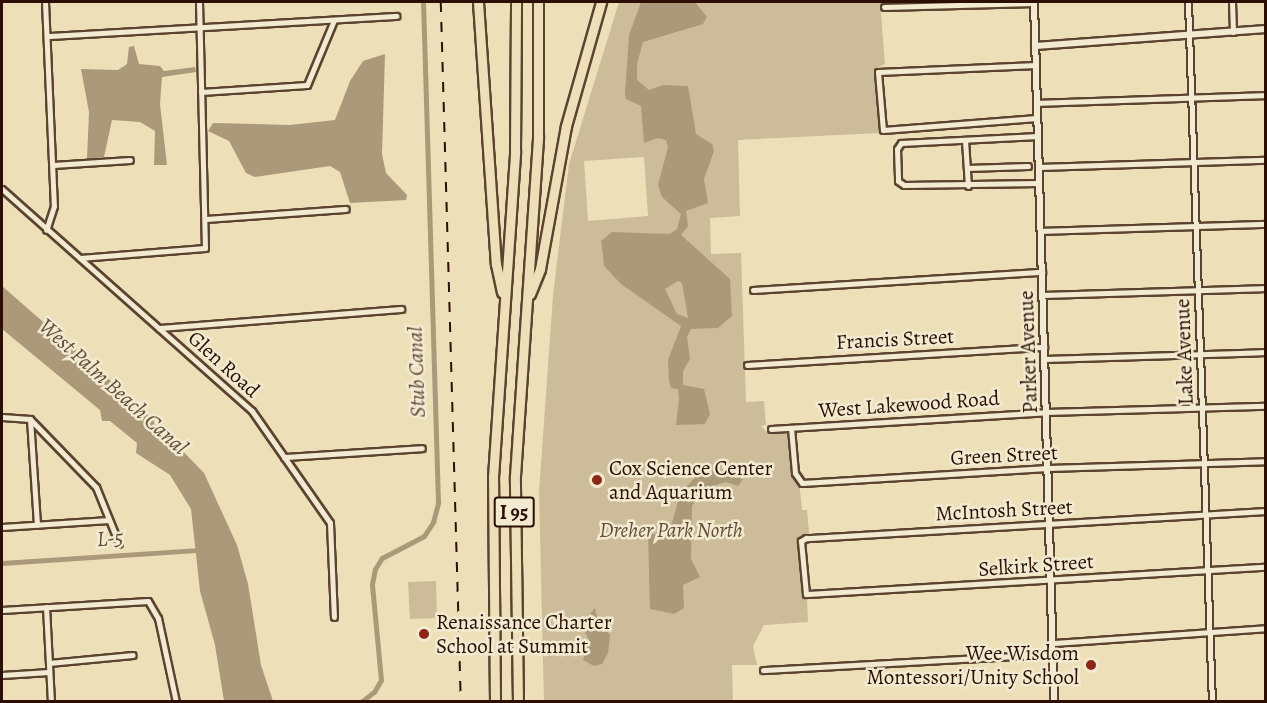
<!DOCTYPE html>
<style>
body{margin:0}
#map{position:relative;width:1267px;height:703px;overflow:hidden;background:#ede0b8;font-family:Alegreya,serif}
div>[style]{position:absolute}
[style*='--x']{left:calc(var(--x)*1px);top:calc(var(--y)*1px);width:calc(var(--w)*1px);rotate:calc(var(--a)*1deg)}
.green>*{inset:0;background:#ccbc99}
.water>*{inset:0;background:#ab997a}
.canal>*{height:5px;margin:-2.5px;padding:0 2.5px;transform-origin:2.5px;border-radius:2.5px;background:#ab997a}
.roads{filter:drop-shadow(2px 0 #5c4330) drop-shadow(-2px 0 #5c4330) drop-shadow(0 2px #5c4330) drop-shadow(0 -2px #5c4330)}
.minor>*{height:5px;margin:-2.5px;padding:0 2.5px;transform-origin:2.5px;border-radius:2.5px;background:#f3ebd1}
.tertiary>*{height:6px;margin:-3px;padding:0 3px;transform-origin:3px;border-radius:3px;background:#f3ebd1}
.motorway>*{height:9px;margin:-4.5px;padding:0 4.5px;transform-origin:4.5px;border-radius:4.5px;background:#ede0b8}
.rail>*{height:1.5px;margin-top:-0.75px;transform-origin:0;background:repeating-linear-gradient(90deg,#2c0f02 0 10px,transparent 0 20px)}
.dots>*{width:16px;height:16px;translate:-50% -50%;box-sizing:border-box;border:3px solid #f3ebd1;border-radius:50%}
span{translate:-50% -50%;white-space:nowrap;text-align:center;line-height:1.15;-webkit-text-stroke:5px #f3ebd1;paint-order:stroke}
.shield-label span{padding:2px 4px;background:#f3ebd1;border:2px solid;border-radius:4px;-webkit-text-stroke-width:0}
.shield-label{font-size:20px;color:#2c0f02;font-weight:700}
.street-label{font-size:21px;color:#2c0f02}
.poi-label{font-size:21px;color:#2c0f02}
.left{translate:0 -50%;text-align:left}
.right{translate:-100% -50%;text-align:right}
.park-label{font-size:21px;color:#644c37;font-style:italic}
.water-label{font-size:22px;color:#654d38;font-style:italic}
.frame{position:absolute;inset:0;border:3px solid #2c0f02;pointer-events:none}
</style>
<div id="map">
<div class="green">
<i style="clip-path:polygon(evenodd,619px 2px,880px 2px,885px 64px,877px 68px,880px 133px,738px 140px,740px 216px,710px 218px,711px 254px,741px 253px,746px 402px,764px 401px,766px 425px,761px 426px,768px 433px,794px 431px,802px 510px,807px 510px,809px 533px,804px 534px,808px 622px,764px 625px,753px 646px,757px 665px,732px 665px,733px 701px,544px 702px,539px 492px,553px 295px,569px 164px,619px 2px,644px 157px,648px 216px,588px 221px,584px 161px,644px 157px)"></i>
<i style="clip-path:polygon(436px 581px,437px 618px,410px 619px,408px 582px)"></i>
</div>
<div class="water">
<i style="clip-path:polygon(evenodd,641px 2px,695px 2px,707px 17px,703px 24px,643px 42px,637px 64px,637px 80px,649px 90px,663px 85px,688px 86px,696px 134px,712px 144px,714px 151px,704px 179px,708px 203px,686px 211px,688px 226px,681px 235px,730px 279px,732px 316px,718px 328px,691px 329px,687px 337px,690px 359px,683px 371px,683px 385px,704px 389px,710px 414px,705px 424px,676px 425px,679px 398px,678px 389px,671px 388px,669px 381px,668px 360px,681px 326px,621px 284px,604px 266px,603px 255px,601px 241px,612px 232px,670px 234px,677px 229px,681px 214px,662px 197px,658px 185px,668px 147px,666px 140px,658px 138px,644px 143px,641px 106px,626px 99px,625px 94px,629px 35px,641px 2px,678px 281px,682px 283px,688px 318px,677px 314px,665px 289px,678px 281px)"></i>
<i style="clip-path:polygon(134px 46px,139px 64px,160px 66px,164px 71px,195px 67px,196px 72px,162px 77px,160px 104px,167px 165px,154px 165px,155px 131px,140px 122px,112px 120px,104px 157px,87px 159px,89px 112px,81px 69px,118px 70px,127px 64px,129px 47px)"></i>
<i style="clip-path:polygon(385px 54px,382px 154px,386px 173px,407px 195px,406px 200px,350px 203px,340px 172px,330px 166px,255px 177px,246px 173px,229px 141px,208px 131px,213px 123px,290px 125px,335px 120px,350px 81px,363px 61px)"></i>
<i style="clip-path:polygon(2px 286px,136px 403px,204px 473px,237px 545px,248px 584px,261px 665px,273px 701px,224px 701px,215px 645px,200px 591px,191px 509px,170px 475px,136px 453px,137px 443px,110px 421px,102px 421px,100px 410px,2px 329px)"></i>
<i style="clip-path:polygon(729px 470px,743px 479px,738px 486px,726px 482px,702px 489px,692px 506px,691px 559px,700px 577px,683px 585px,684px 608px,674px 614px,650px 609px,648px 535px,660px 533px,672px 523px,680px 494px,700px 472px)"></i>
<i style="clip-path:polygon(595px 608px,598px 622px,610px 635px,608px 653px,602px 664px,594px 666px,583px 660px,589px 640px,581px 624px)"></i>
</div>
<div class="canal">
<i style="--x:2;--y:563;--w:198;--a:-3.8"></i>
<i style="--x:361;--y:702;--w:16;--a:-38"></i>
<i style="--x:374;--y:692;--w:14;--a:-60"></i>
<i style="--x:381;--y:680;--w:96;--a:-95.4"></i>
<i style="--x:372;--y:584;--w:15;--a:-79"></i>
<i style="--x:375;--y:569;--w:13;--a:-58"></i>
<i style="--x:382;--y:558;--w:47;--a:-27.6"></i>
<i style="--x:424;--y:536;--w:17;--a:-57"></i>
<i style="--x:433;--y:522;--w:20;--a:-75"></i>
<i style="--x:438;--y:503;--w:501;--a:-91.71"></i>
</div>
<div class="roads">
<div class="minor">
<i style="--x:45;--y:2;--w:204;--a:87.5"></i>
<i style="--x:54;--y:206;--w:25;--a:108"></i>
<i style="--x:1188;--y:2;--w:700;--a:88.04"></i>
<i style="--x:1232;--y:2;--w:30;--a:88"></i>
<i style="--x:884;--y:7;--w:150;--a:-1.5"></i>
<i style="--x:48;--y:36;--w:349;--a:-3.3"></i>
<i style="--x:1036;--y:65;--w:158;--a:177.5"></i>
<i style="--x:878;--y:72;--w:58;--a:85.1"></i>
<i style="--x:883;--y:130;--w:154;--a:-4.5"></i>
<i style="--x:201;--y:92;--w:106;--a:-3.8"></i>
<i style="--x:307;--y:85;--w:70;--a:-67.4"></i>
<i style="--x:1037;--y:103;--w:229;--a:-2"></i>
<i style="--x:1038;--y:136;--w:137;--a:177.1"></i>
<i style="--x:901;--y:143;--w:7;--a:124"></i>
<i style="--x:897;--y:149;--w:32;--a:88"></i>
<i style="--x:898;--y:181;--w:7;--a:34"></i>
<i style="--x:904;--y:185;--w:135;--a:-0.8"></i>
<i style="--x:965;--y:140;--w:46;--a:86.3"></i>
<i style="--x:53;--y:165;--w:77;--a:-3.7"></i>
<i style="--x:1039;--y:167;--w:227;--a:-1.8"></i>
<i style="--x:967;--y:168;--w:61;--a:-1.9"></i>
<i style="--x:2;--y:189;--w:334;--a:41.6"></i>
<i style="--x:252;--y:411;--w:136;--a:55.1"></i>
<i style="--x:330;--y:523;--w:94;--a:87.6"></i>
<i style="--x:205;--y:219;--w:141;--a:-4.1"></i>
<i style="--x:1041;--y:231;--w:225;--a:-1.8"></i>
<i style="--x:80;--y:258;--w:125;--a:-4.6"></i>
<i style="--x:205;--y:248;--w:246;--a:-91.4"></i>
<i style="--x:753;--y:290;--w:290;--a:-3.6"></i>
<i style="--x:1043;--y:295;--w:223;--a:-1.8"></i>
<i style="--x:159;--y:328;--w:243;--a:-4.5"></i>
<i style="--x:1045;--y:359;--w:221;--a:-1.8"></i>
<i style="--x:747;--y:365;--w:298;--a:-3.5"></i>
<i style="--x:2;--y:417;--w:28;--a:4"></i>
<i style="--x:30;--y:419;--w:95;--a:45.9"></i>
<i style="--x:96;--y:487;--w:61;--a:68"></i>
<i style="--x:30;--y:419;--w:106;--a:86.2"></i>
<i style="--x:791;--y:428;--w:45;--a:84.9"></i>
<i style="--x:795;--y:473;--w:12;--a:55"></i>
<i style="--x:802;--y:483;--w:246;--a:-3.5"></i>
<i style="--x:1048;--y:468;--w:218;--a:-1.8"></i>
<i style="--x:771;--y:429;--w:276;--a:-3.5"></i>
<i style="--x:1046;--y:412;--w:220;--a:-1.6"></i>
<i style="--x:284;--y:457;--w:138;--a:-3.7"></i>
<i style="--x:1266;--y:511;--w:461;--a:176.6"></i>
<i style="--x:806;--y:538;--w:6;--a:149"></i>
<i style="--x:801;--y:541;--w:53;--a:84.6"></i>
<i style="--x:806;--y:594;--w:461;--a:-3.4"></i>
<i style="--x:2;--y:527;--w:107;--a:-3.7"></i>
<i style="--x:46;--y:607;--w:95;--a:87"></i>
<i style="--x:2;--y:610;--w:146;--a:-3.5"></i>
<i style="--x:148;--y:601;--w:20;--a:60"></i>
<i style="--x:158;--y:618;--w:86;--a:77.9"></i>
<i style="--x:1053;--y:643;--w:214;--a:-4"></i>
<i style="--x:49;--y:663;--w:84;--a:-5.4"></i>
<i style="--x:763;--y:670;--w:290;--a:-3.2"></i>
<i style="--x:2;--y:675;--w:47;--a:-3.7"></i>
</div>
<div class="tertiary">
<i style="--x:1034;--y:2;--w:700;--a:88.36"></i>
<i style="--x:1035;--y:46;--w:232;--a:-4.2"></i>
</div>
<div class="motorway">
<i style="--x:478;--y:2;--w:263;--a:86.1"></i>
<i style="--x:496;--y:264;--w:29;--a:78"></i>
<i style="--x:530;--y:294;--w:27;--a:-68"></i>
<i style="--x:540;--y:269;--w:145;--a:-79.7"></i>
<i style="--x:566;--y:126;--w:129;--a:-74.2"></i>
<i style="--x:495;--y:702;--w:225;--a:-90.5"></i>
<i style="--x:493;--y:477;--w:327;--a:-86.1"></i>
<i style="--x:515;--y:151;--w:149;--a:-89.6"></i>
<i style="--x:518;--y:702;--w:226;--a:-90.8"></i>
<i style="--x:515;--y:476;--w:341;--a:-86.1"></i>
<i style="--x:538;--y:136;--w:134;--a:-90"></i>
</div>
</div>
<div class="rail">
<i style="--x:441;--y:2;--w:700;--a:88.36"></i>
</div>
<div class="dots">
<i style="left:597px;top:480px;background:#8f2418"></i>
<i style="left:424px;top:634px;background:#8f2418"></i>
<i style="left:1091px;top:665px;background:#8f2418"></i>
</div>
<div class="shield-label">
<span style="left:514px;top:512px">I 95</span>
</div>
<div class="street-label">
<span style="left:895px;top:339px;rotate:-3deg">Francis Street</span>
<span style="left:1028px;top:352px;rotate:-92deg">Parker Avenue</span>
<span style="left:1184px;top:352px;rotate:-92deg">Lake Avenue</span>
<span style="left:224px;top:364px;rotate:42deg">Glen Road</span>
<span style="left:909px;top:404px;rotate:-4deg">West Lakewood Road</span>
<span style="left:1004px;top:455px;rotate:-3deg">Green Street</span>
<span style="left:1004px;top:510px;rotate:-3deg">McIntosh Street</span>
<span style="left:1036px;top:565px;rotate:-4deg">Selkirk Street</span>
</div>
<div class="poi-label">
<span class="left" style="left:609px;top:480px">Cox Science Center<br>and Aquarium</span>
<span class="left" style="left:436px;top:634px">Renaissance Charter<br>School at Summit</span>
<span class="right" style="left:1079px;top:665px">Wee Wisdom<br>Montessori/Unity School</span>
</div>
<div class="park-label">
<span style="left:671px;top:530px">Dreher Park North</span>
</div>
<div class="water-label">
<span style="left:417px;top:372px;rotate:-92deg">Stub Canal</span>
<span style="left:113px;top:387px;rotate:42deg">West Palm Beach Canal</span>
<span style="left:110px;top:539px;rotate:-4deg">L-5</span>
</div>
<div class="frame"></div>
</div>
